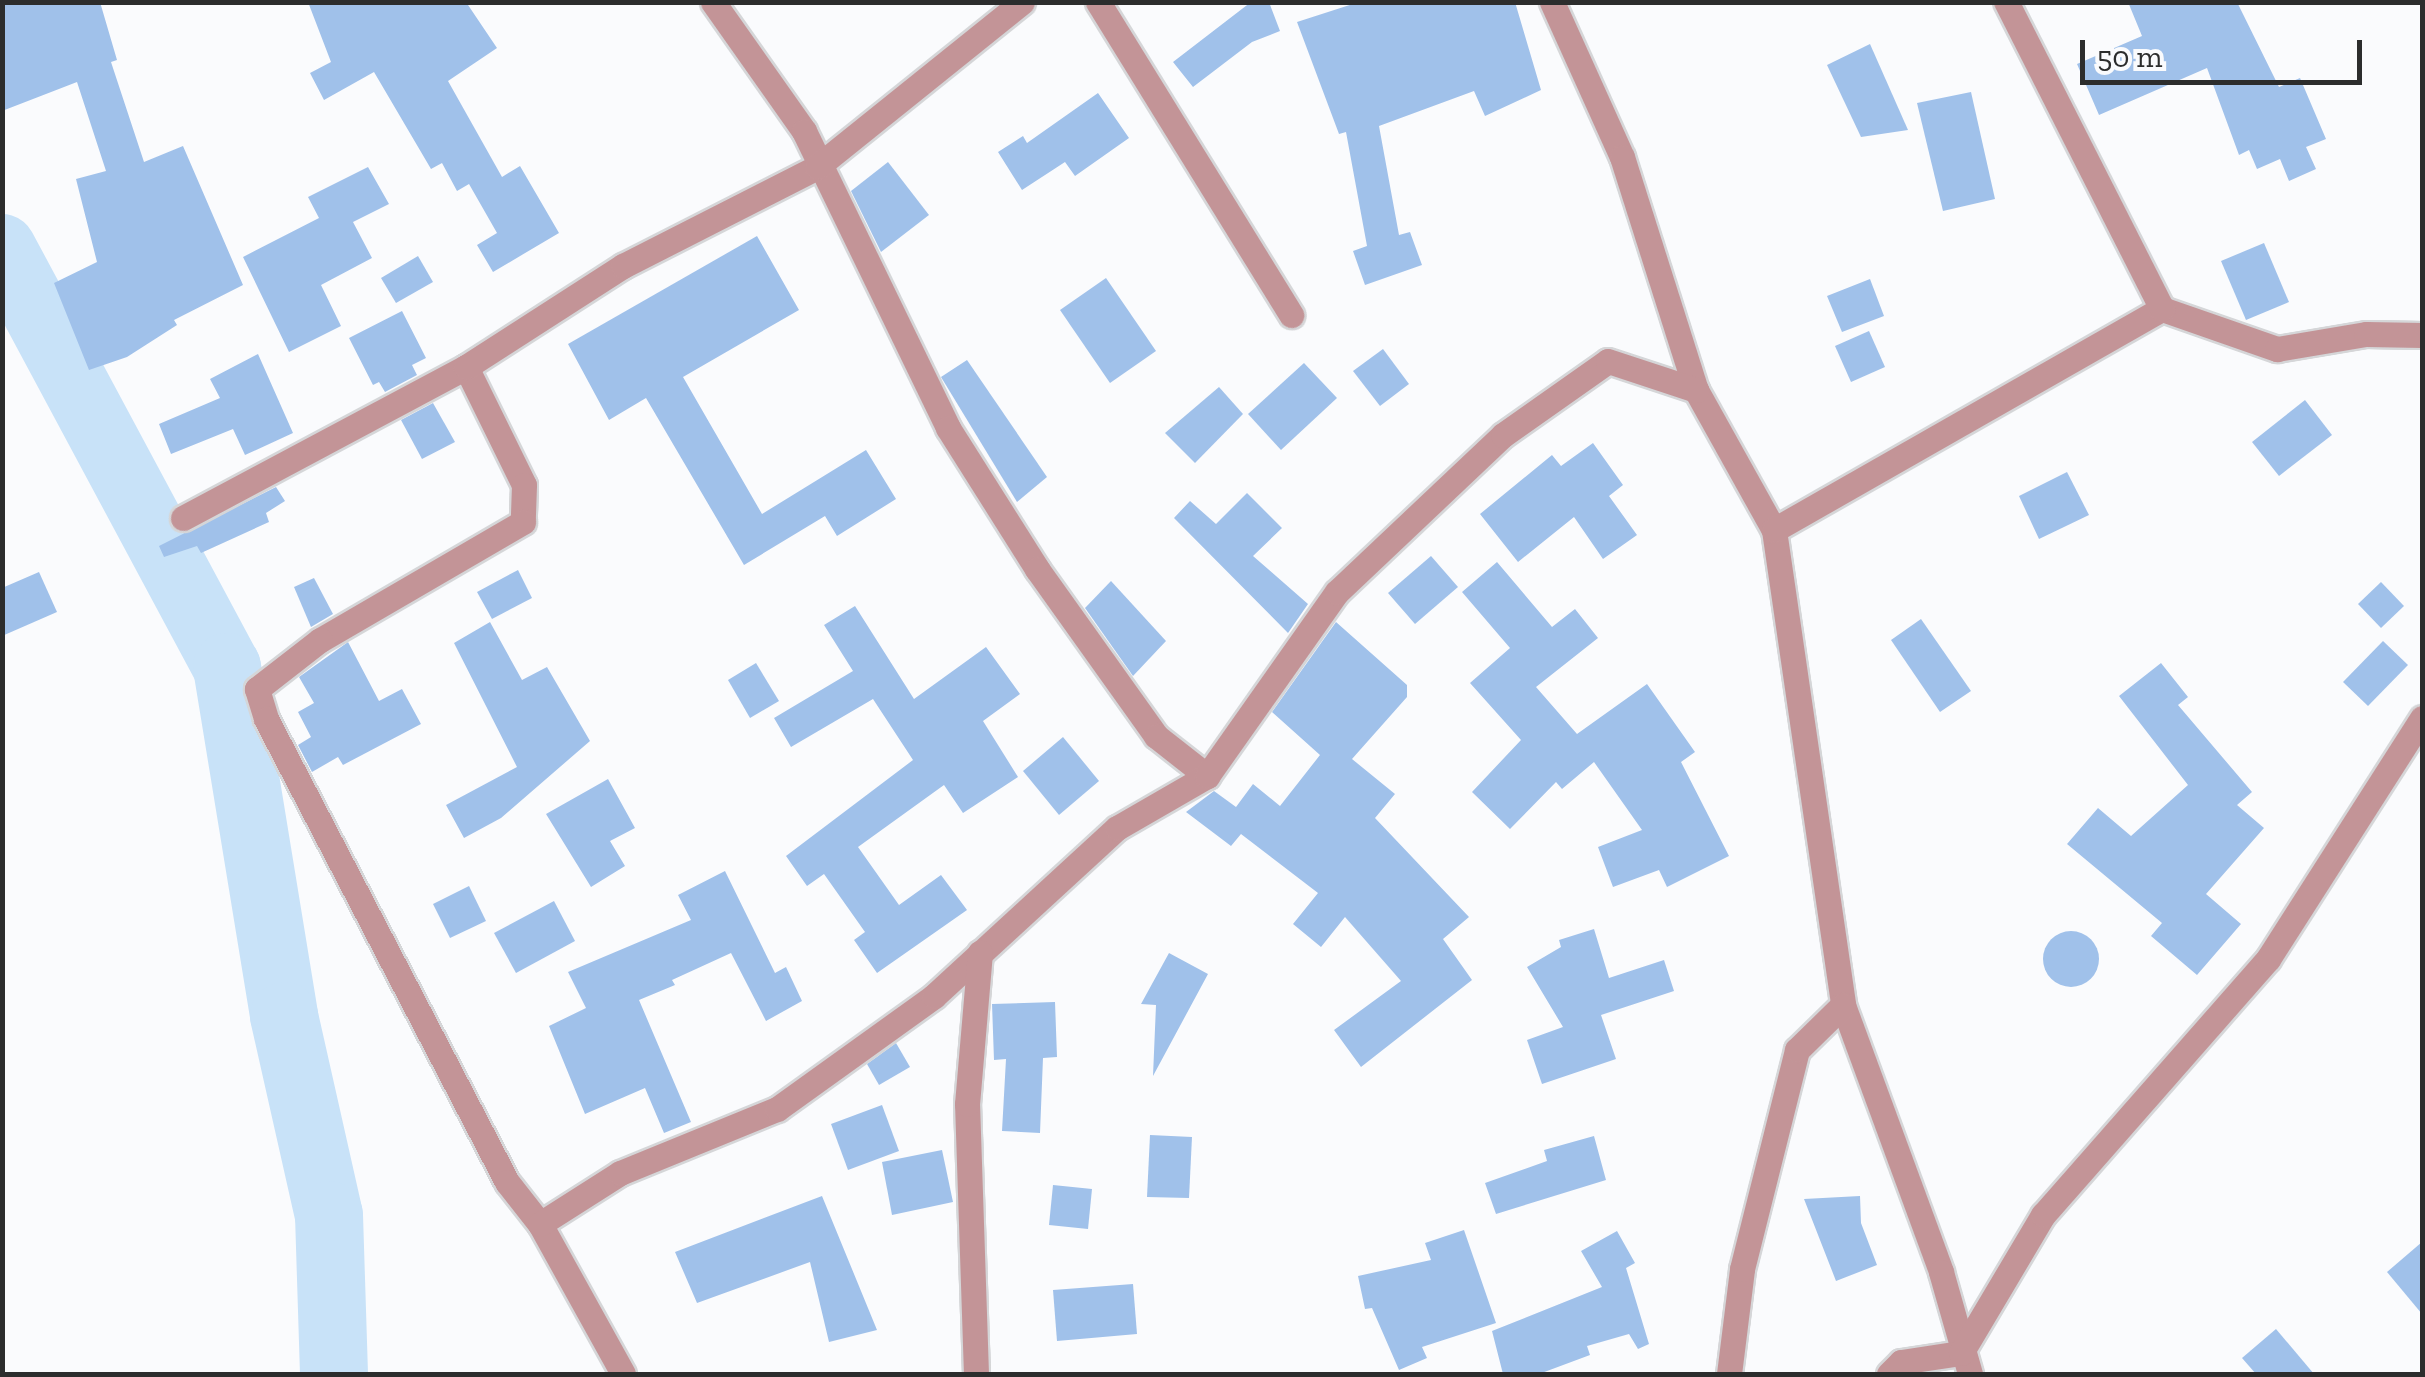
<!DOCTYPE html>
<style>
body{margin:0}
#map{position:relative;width:2425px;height:1377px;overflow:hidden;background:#fafbfd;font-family:"Zilla Slab",serif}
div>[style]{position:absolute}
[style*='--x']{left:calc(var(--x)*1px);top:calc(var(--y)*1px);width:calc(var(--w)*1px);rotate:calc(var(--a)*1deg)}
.river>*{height:68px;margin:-34px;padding:0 34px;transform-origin:34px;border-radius:34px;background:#c8e2f8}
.building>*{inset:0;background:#a0c1ea}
.round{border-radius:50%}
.roads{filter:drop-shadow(2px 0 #d5d6d8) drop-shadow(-2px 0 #d5d6d8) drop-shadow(0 2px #d5d6d8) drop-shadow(0 -2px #d5d6d8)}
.minor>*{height:25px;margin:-12.5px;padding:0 12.5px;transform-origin:12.5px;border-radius:12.5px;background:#c39497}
span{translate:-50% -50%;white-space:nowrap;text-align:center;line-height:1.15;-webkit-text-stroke:8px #fafbfd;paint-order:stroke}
.frame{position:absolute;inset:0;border:5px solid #2c2d2d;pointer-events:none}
.scale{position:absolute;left:2080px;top:40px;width:282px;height:45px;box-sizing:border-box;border:5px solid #2c2d2d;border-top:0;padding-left:12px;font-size:30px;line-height:35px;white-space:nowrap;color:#2c2d2d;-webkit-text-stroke:8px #fafbfd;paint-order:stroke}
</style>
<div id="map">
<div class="river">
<i style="--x:2;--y:248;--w:476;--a:61.8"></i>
<i style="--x:227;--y:667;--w:354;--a:80.7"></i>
<i style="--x:284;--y:1016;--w:204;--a:77.3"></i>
<i style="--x:329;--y:1215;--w:159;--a:88.2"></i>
</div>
<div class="building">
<i style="clip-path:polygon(2px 2px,100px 2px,117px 60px,111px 62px,144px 162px,183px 146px,243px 285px,174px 320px,177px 325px,127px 357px,89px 370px,54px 283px,97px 262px,76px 179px,106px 171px,77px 82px,2px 111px)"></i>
<i style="clip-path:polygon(308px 2px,466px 2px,497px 48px,448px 81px,502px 177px,520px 166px,559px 233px,493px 272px,477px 245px,497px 233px,469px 184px,457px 191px,442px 163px,431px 169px,374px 72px,324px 100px,310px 73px,331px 62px)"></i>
<i style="clip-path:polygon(1251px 2px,1269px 2px,1280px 31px,1252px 42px,1193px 87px,1173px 62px)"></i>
<i style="clip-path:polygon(1359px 2px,1515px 2px,1541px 90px,1485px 116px,1474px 91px,1379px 126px,1399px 235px,1410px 232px,1422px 265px,1365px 285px,1353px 251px,1367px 246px,1346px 132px,1339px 134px,1297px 22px)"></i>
<i style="clip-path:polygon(2128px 2px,2237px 2px,2279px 87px,2300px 78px,2326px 139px,2306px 147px,2316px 169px,2289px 181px,2280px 159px,2257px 169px,2249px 150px,2239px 155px,2207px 68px,2099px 115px,2077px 64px,2142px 36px)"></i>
<i style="clip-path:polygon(1870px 44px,1908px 130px,1861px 137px,1827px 65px)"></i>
<i style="clip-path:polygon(1971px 92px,1995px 199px,1943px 211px,1917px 103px)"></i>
<i style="clip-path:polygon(1098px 93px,1129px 138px,1075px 176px,1065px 162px,1022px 190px,998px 152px,1023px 136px,1027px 143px)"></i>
<i style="clip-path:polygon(888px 162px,929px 215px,881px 252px,851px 191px)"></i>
<i style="clip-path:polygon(368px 167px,389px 204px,353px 222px,372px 258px,321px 285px,341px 326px,289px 352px,243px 257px,319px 218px,308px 197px)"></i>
<i style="clip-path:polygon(757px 236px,799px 310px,683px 377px,762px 514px,866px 450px,896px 499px,837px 536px,825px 516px,744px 565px,646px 398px,609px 420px,568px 344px)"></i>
<i style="clip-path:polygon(2264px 243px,2289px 302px,2246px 320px,2221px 261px)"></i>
<i style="clip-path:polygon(418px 256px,433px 282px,396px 303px,381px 278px)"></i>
<i style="clip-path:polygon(1106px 278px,1156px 351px,1110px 383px,1060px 310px)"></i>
<i style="clip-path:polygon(1870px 279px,1884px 316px,1842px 332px,1827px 296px)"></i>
<i style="clip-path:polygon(402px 311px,426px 358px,412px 365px,417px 375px,385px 392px,379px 382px,373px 385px,349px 338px)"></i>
<i style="clip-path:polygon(1869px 331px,1885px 367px,1851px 382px,1835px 346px)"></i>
<i style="clip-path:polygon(1383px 349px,1409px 384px,1380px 406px,1353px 371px)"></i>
<i style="clip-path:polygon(258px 354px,293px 433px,245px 455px,233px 429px,171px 454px,159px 424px,220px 398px,210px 379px)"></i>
<i style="clip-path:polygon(967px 360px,1047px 477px,1017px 502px,941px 377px)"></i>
<i style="clip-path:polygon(1304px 363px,1337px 398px,1281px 450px,1248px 414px)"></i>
<i style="clip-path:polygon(1219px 387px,1243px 414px,1195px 463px,1165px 433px)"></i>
<i style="clip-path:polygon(2305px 400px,2332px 435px,2279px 476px,2252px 442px)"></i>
<i style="clip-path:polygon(433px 403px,455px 442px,422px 459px,401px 420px)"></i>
<i style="clip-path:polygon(1593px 443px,1623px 485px,1609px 496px,1637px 535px,1603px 559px,1574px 517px,1518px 562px,1480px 514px,1552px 455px,1561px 466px)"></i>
<i style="clip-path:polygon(2067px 472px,2089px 515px,2039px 539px,2019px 496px)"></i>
<i style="clip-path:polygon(276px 487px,285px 501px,266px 513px,269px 522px,201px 553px,197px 546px,164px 557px,159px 546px)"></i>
<i style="clip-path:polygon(1247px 493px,1282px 528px,1253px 556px,1308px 604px,1288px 633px,1174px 518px,1190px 501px,1216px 524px)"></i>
<i style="clip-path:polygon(1431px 556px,1458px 587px,1415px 624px,1388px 593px)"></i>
<i style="clip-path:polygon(1497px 562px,1552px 627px,1575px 609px,1598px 638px,1536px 687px,1577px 734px,1647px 684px,1695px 752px,1681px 762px,1729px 856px,1667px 887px,1659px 870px,1613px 887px,1598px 847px,1642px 830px,1594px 762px,1562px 789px,1556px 782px,1510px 829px,1472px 792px,1521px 740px,1470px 683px,1510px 648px,1462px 592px)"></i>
<i style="clip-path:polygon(518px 570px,532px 598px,492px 619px,477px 592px)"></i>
<i style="clip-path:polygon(39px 572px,57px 612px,2px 636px,2px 588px)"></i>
<i style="clip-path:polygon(314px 578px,333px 614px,311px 627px,294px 587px)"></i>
<i style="clip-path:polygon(1111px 581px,1166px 641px,1133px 676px,1085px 608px)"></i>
<i style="clip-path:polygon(2381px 582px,2404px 606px,2381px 628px,2358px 604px)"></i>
<i style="clip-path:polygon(855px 606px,914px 699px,986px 647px,1020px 694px,983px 721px,1018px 777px,963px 813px,944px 785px,858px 847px,899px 905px,941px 875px,967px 910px,877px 973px,854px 940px,865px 932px,824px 874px,807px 886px,786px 856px,913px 760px,873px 699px,791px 747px,774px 718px,853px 671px,824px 625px)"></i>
<i style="clip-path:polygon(1921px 619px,1971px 691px,1940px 712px,1891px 640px)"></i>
<i style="clip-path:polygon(490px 622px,522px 680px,547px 667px,590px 741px,501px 818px,464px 838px,446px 805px,517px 767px,454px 643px)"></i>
<i style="clip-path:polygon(1336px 622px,1407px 685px,1407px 697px,1352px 759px,1395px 794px,1375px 818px,1469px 917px,1443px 939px,1472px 980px,1361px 1067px,1334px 1030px,1401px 981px,1345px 917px,1321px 947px,1293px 924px,1318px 893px,1241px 834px,1231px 846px,1186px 812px,1214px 791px,1236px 807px,1253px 784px,1280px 806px,1320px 755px,1272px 712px)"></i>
<i style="clip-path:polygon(2383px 641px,2408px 665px,2368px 706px,2343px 682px)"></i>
<i style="clip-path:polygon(348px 642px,379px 701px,402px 689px,421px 724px,343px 765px,338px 757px,312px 772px,298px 745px,311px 737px,298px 712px,314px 703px,299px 677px)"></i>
<i style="clip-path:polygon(756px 663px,779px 701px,750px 718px,728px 680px)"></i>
<i style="clip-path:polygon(2161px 663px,2188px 697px,2178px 705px,2252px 792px,2237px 805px,2264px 828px,2206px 894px,2241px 924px,2197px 975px,2151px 936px,2162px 923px,2067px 844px,2098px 808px,2131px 836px,2188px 785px,2119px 696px)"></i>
<i style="clip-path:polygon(1063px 737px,1099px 781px,1059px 815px,1023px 771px)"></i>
<i style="clip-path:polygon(608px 779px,635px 828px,610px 841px,625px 866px,591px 887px,546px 814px)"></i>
<i style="clip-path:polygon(725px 871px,775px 973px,786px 967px,802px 1001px,766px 1021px,731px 953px,672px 980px,675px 985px,639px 1000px,691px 1122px,664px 1133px,645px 1088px,585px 1114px,549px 1026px,586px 1008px,568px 972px,691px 920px,678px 895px)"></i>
<i style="clip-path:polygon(469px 886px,486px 921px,450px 938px,433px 904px)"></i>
<i style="clip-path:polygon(554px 901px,575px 941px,516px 973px,494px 933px)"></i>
<i style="clip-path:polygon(1594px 929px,1609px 978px,1664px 960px,1674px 991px,1601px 1015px,1616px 1059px,1542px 1084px,1527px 1040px,1563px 1027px,1527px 967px,1561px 947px,1559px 940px)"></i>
<i class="round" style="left:2043px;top:931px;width:56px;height:56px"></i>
<i style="clip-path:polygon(1169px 953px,1208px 974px,1153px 1076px,1156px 1005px,1141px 1004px)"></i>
<i style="clip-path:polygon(1055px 1002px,1057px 1057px,1043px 1058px,1040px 1133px,1002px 1131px,1006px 1059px,994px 1060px,992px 1004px)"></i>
<i style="clip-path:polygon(896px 1043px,910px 1067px,879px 1085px,867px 1064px)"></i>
<i style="clip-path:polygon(882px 1105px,899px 1151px,848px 1170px,831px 1124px)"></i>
<i style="clip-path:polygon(1150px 1135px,1192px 1137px,1189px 1198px,1147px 1197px)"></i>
<i style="clip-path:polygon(1594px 1136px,1606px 1180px,1496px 1214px,1485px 1183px,1547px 1161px,1544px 1150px)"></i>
<i style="clip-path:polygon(942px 1150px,953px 1202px,892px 1215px,882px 1162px)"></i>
<i style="clip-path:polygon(1053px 1185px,1092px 1189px,1088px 1229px,1049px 1225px)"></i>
<i style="clip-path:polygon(822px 1196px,877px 1330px,829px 1342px,810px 1262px,697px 1303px,675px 1252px)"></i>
<i style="clip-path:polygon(1860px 1196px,1861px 1223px,1877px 1265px,1836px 1281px,1804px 1199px)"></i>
<i style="clip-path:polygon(1464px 1230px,1496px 1323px,1422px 1347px,1427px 1358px,1399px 1370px,1372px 1308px,1365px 1309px,1358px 1276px,1431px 1260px,1425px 1243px)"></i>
<i style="clip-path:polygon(1617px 1231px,1635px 1263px,1626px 1268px,1649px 1344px,1638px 1349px,1629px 1334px,1587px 1346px,1590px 1355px,1539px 1374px,1503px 1374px,1492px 1331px,1602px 1287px,1581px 1251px)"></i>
<i style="clip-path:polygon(2422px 1242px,2422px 1314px,2387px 1272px)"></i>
<i style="clip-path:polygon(1133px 1284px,1137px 1334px,1057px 1341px,1053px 1290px)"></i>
<i style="clip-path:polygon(2276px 1329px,2314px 1374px,2256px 1374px,2242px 1358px)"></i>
</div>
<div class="roads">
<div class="minor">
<i style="--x:713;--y:2;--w:158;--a:54.8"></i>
<i style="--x:804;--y:131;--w:330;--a:64.1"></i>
<i style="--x:948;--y:428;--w:167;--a:57.7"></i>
<i style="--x:1037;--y:569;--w:205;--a:54.5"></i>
<i style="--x:1156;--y:736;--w:65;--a:38.1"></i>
<i style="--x:1098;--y:2;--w:368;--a:58.3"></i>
<i style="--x:1552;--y:2;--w:170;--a:65.7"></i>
<i style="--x:1622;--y:157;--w:244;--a:72.4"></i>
<i style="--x:1696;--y:390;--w:160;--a:60.9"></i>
<i style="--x:1774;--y:530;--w:480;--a:81.7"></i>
<i style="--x:1843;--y:1005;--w:284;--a:69.8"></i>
<i style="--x:1941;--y:1272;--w:106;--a:74.1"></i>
<i style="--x:2162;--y:309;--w:122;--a:19.2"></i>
<i style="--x:2277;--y:349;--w:90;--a:-9.6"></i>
<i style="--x:2366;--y:334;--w:56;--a:1"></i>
<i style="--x:466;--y:367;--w:131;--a:63.8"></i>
<i style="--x:524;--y:485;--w:37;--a:92"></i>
<i style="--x:523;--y:522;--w:235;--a:149.8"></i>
<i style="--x:320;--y:640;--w:80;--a:142.1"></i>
<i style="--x:257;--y:689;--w:31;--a:73"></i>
<i style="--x:266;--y:719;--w:522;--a:62.5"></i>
<i style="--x:507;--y:1182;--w:53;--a:51.8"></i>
<i style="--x:540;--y:1224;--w:171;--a:61"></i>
<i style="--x:183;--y:518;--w:321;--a:-28.1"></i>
<i style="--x:466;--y:367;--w:187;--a:-32.8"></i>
<i style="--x:623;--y:266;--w:218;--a:-27"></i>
<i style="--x:817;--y:167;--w:263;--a:-38.8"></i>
<i style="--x:1774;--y:530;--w:447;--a:-29.7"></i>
<i style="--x:2162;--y:309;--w:344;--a:-116.9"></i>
<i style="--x:540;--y:1224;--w:95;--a:-32.5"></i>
<i style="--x:620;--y:1173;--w:170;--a:-22.2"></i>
<i style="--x:777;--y:1109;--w:193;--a:-35.7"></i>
<i style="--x:934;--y:996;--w:248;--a:-42.6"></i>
<i style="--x:1117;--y:828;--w:104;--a:-30"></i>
<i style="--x:1207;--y:776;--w:225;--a:-54.8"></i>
<i style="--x:1337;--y:592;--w:228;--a:-43.4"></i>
<i style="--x:1503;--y:435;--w:128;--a:-35.2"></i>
<i style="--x:1608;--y:361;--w:93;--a:18.2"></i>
<i style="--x:976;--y:1374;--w:270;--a:-91.9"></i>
<i style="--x:967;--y:1104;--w:152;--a:-85.1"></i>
<i style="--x:1729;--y:1374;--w:106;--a:-82.9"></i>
<i style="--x:1742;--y:1269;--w:226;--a:-75.9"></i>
<i style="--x:1797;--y:1050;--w:64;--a:-44.4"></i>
<i style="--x:1889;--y:1374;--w:17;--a:-45"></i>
<i style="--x:1901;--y:1362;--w:61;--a:-8.5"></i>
<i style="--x:1961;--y:1353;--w:161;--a:-59.3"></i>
<i style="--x:2043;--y:1215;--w:341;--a:-48.7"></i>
<i style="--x:2268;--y:959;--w:286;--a:-57.4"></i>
</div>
</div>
<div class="frame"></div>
<div class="scale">50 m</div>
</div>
